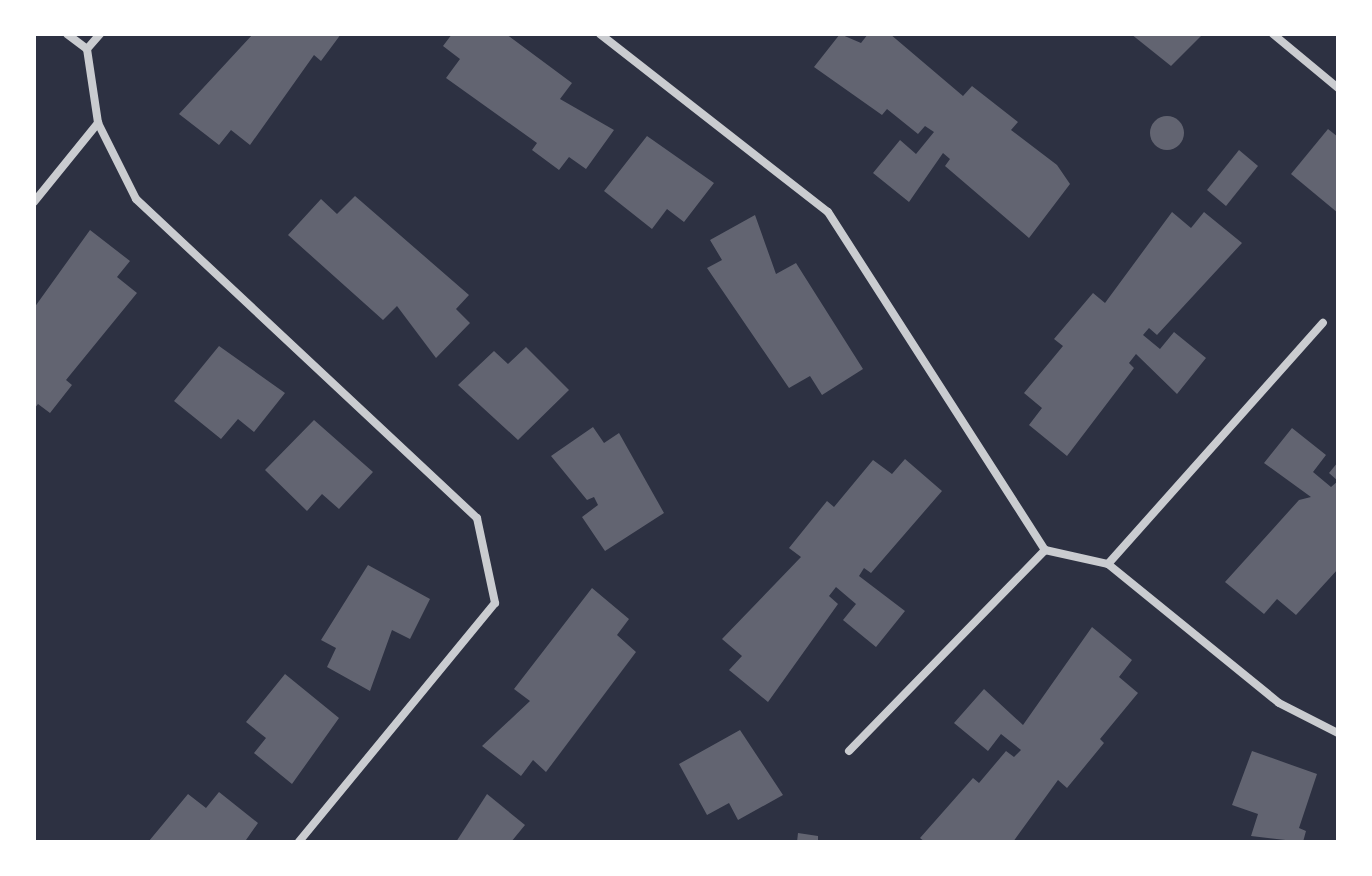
<!DOCTYPE html>
<style>
body{margin:0}
#map{position:relative;width:1372px;height:876px;overflow:hidden;background:#2d3142;font-family:Mulish,sans-serif}
div>[style]{position:absolute}
[style*='--x']{left:calc(var(--x)*1px);top:calc(var(--y)*1px);width:calc(var(--w)*1px);rotate:calc(var(--a)*1deg)}
.building>*{inset:0;background:#626471}
.round{border-radius:50%}
.minor>*{height:8px;margin:-4px;padding:0 4px;transform-origin:4px;border-radius:4px;background:#caccd0}
span{translate:-50% -50%;white-space:nowrap;text-align:center;line-height:1.15;-webkit-text-stroke:8px #fff;paint-order:stroke}
.frame{position:absolute;inset:0;border:36px solid #fff;pointer-events:none}
</style>
<div id="map">
<div class="building">
<i style="clip-path:polygon(253px 34px,341px 34px,321px 61px,314px 55px,250px 145px,231px 130px,219px 145px,179px 114px)"></i>
<i style="clip-path:polygon(452px 34px,506px 34px,572px 83px,560px 99px,614px 130px,586px 169px,569px 157px,559px 170px,532px 150px,537px 143px,446px 78px,460px 59px,443px 46px)"></i>
<i style="clip-path:polygon(840px 34px,861px 43px,868px 34px,890px 34px,963px 96px,972px 86px,1018px 122px,1011px 130px,1057px 165px,1070px 184px,1029px 238px,945px 166px,950px 159px,943px 153px,909px 202px,873px 173px,900px 140px,916px 154px,934px 132px,925px 126px,918px 134px,887px 109px,882px 115px,814px 67px)"></i>
<i style="clip-path:polygon(1131px 34px,1203px 34px,1171px 66px)"></i>
<i class="round" style="left:1150px;top:116px;width:34px;height:34px"></i>
<i style="clip-path:polygon(1328px 129px,1338px 137px,1338px 213px,1291px 174px)"></i>
<i style="clip-path:polygon(647px 136px,714px 183px,684px 222px,667px 209px,652px 229px,604px 191px)"></i>
<i style="clip-path:polygon(1239px 150px,1258px 166px,1226px 206px,1207px 190px)"></i>
<i style="clip-path:polygon(355px 196px,469px 295px,456px 309px,470px 323px,436px 358px,397px 306px,383px 320px,288px 235px,321px 199px,337px 214px)"></i>
<i style="clip-path:polygon(1172px 212px,1191px 228px,1204px 212px,1242px 243px,1157px 335px,1149px 328px,1143px 335px,1160px 349px,1174px 332px,1206px 358px,1177px 394px,1136px 354px,1129px 363px,1134px 368px,1067px 456px,1029px 425px,1042px 408px,1024px 393px,1063px 346px,1054px 339px,1093px 293px,1105px 303px)"></i>
<i style="clip-path:polygon(755px 215px,776px 274px,796px 263px,863px 369px,822px 395px,810px 376px,789px 388px,707px 268px,722px 260px,710px 240px)"></i>
<i style="clip-path:polygon(90px 230px,130px 261px,117px 277px,137px 293px,66px 380px,72px 385px,50px 413px,38px 404px,34px 409px,34px 308px)"></i>
<i style="clip-path:polygon(219px 346px,285px 393px,254px 432px,238px 419px,221px 439px,174px 401px)"></i>
<i style="clip-path:polygon(526px 347px,569px 390px,518px 440px,458px 385px,494px 351px,508px 364px)"></i>
<i style="clip-path:polygon(314px 420px,373px 472px,339px 509px,322px 494px,307px 511px,265px 470px)"></i>
<i style="clip-path:polygon(593px 427px,604px 443px,619px 433px,664px 513px,605px 551px,582px 517px,598px 505px,594px 497px,587px 500px,551px 456px)"></i>
<i style="clip-path:polygon(1292px 428px,1326px 455px,1313px 472px,1331px 487px,1338px 481px,1329px 473px,1338px 462px,1338px 569px,1296px 615px,1277px 599px,1264px 614px,1225px 582px,1299px 500px,1311px 497px,1264px 463px)"></i>
<i style="clip-path:polygon(905px 459px,942px 491px,871px 573px,864px 568px,859px 576px,905px 611px,876px 647px,843px 620px,856px 604px,836px 587px,829px 596px,838px 604px,768px 702px,729px 670px,742px 656px,722px 639px,801px 557px,789px 548px,827px 501px,834px 507px,873px 460px,892px 474px)"></i>
<i style="clip-path:polygon(368px 565px,430px 599px,410px 639px,392px 630px,370px 691px,327px 667px,336px 648px,321px 640px)"></i>
<i style="clip-path:polygon(592px 588px,629px 619px,617px 635px,636px 652px,546px 772px,533px 760px,521px 776px,482px 746px,530px 701px,514px 689px)"></i>
<i style="clip-path:polygon(1092px 627px,1132px 660px,1119px 677px,1138px 693px,1100px 739px,1104px 743px,1067px 788px,1058px 780px,1013px 842px,925px 842px,920px 838px,973px 778px,979px 783px,1006px 751px,1014px 757px,1021px 750px,1001px 734px,988px 751px,954px 723px,984px 689px,1023px 725px)"></i>
<i style="clip-path:polygon(285px 674px,339px 718px,292px 784px,254px 753px,266px 738px,246px 722px)"></i>
<i style="clip-path:polygon(740px 730px,783px 795px,738px 820px,729px 803px,707px 815px,679px 764px)"></i>
<i style="clip-path:polygon(1252px 751px,1317px 774px,1299px 828px,1306px 831px,1303px 842px,1251px 836px,1258px 814px,1232px 805px)"></i>
<i style="clip-path:polygon(219px 792px,258px 823px,246px 840px,149px 841px,188px 794px,206px 808px)"></i>
<i style="clip-path:polygon(487px 794px,525px 825px,511px 842px,456px 842px)"></i>
<i style="clip-path:polygon(798px 833px,818px 836px,818px 842px,797px 842px)"></i>
</div>
<div class="minor">
<i style="--x:67;--y:34;--w:25;--a:37"></i>
<i style="--x:87;--y:49;--w:75;--a:81.5"></i>
<i style="--x:98;--y:123;--w:85;--a:63.4"></i>
<i style="--x:136;--y:199;--w:467;--a:43.1"></i>
<i style="--x:477;--y:518;--w:87;--a:78"></i>
<i style="--x:495;--y:603;--w:309;--a:129.4"></i>
<i style="--x:600;--y:34;--w:289;--a:38"></i>
<i style="--x:828;--y:212;--w:402;--a:57.3"></i>
<i style="--x:1045;--y:550;--w:65;--a:12.5"></i>
<i style="--x:1108;--y:564;--w:220;--a:39.1"></i>
<i style="--x:1279;--y:703;--w:66;--a:27"></i>
<i style="--x:1273;--y:34;--w:85;--a:39.7"></i>
<i style="--x:87;--y:49;--w:20;--a:-49"></i>
<i style="--x:34;--y:202;--w:102;--a:-51"></i>
<i style="--x:1108;--y:564;--w:323;--a:-48.3"></i>
<i style="--x:849;--y:751;--w:281;--a:-45.7"></i>
</div>
<div class="frame"></div>
</div>
